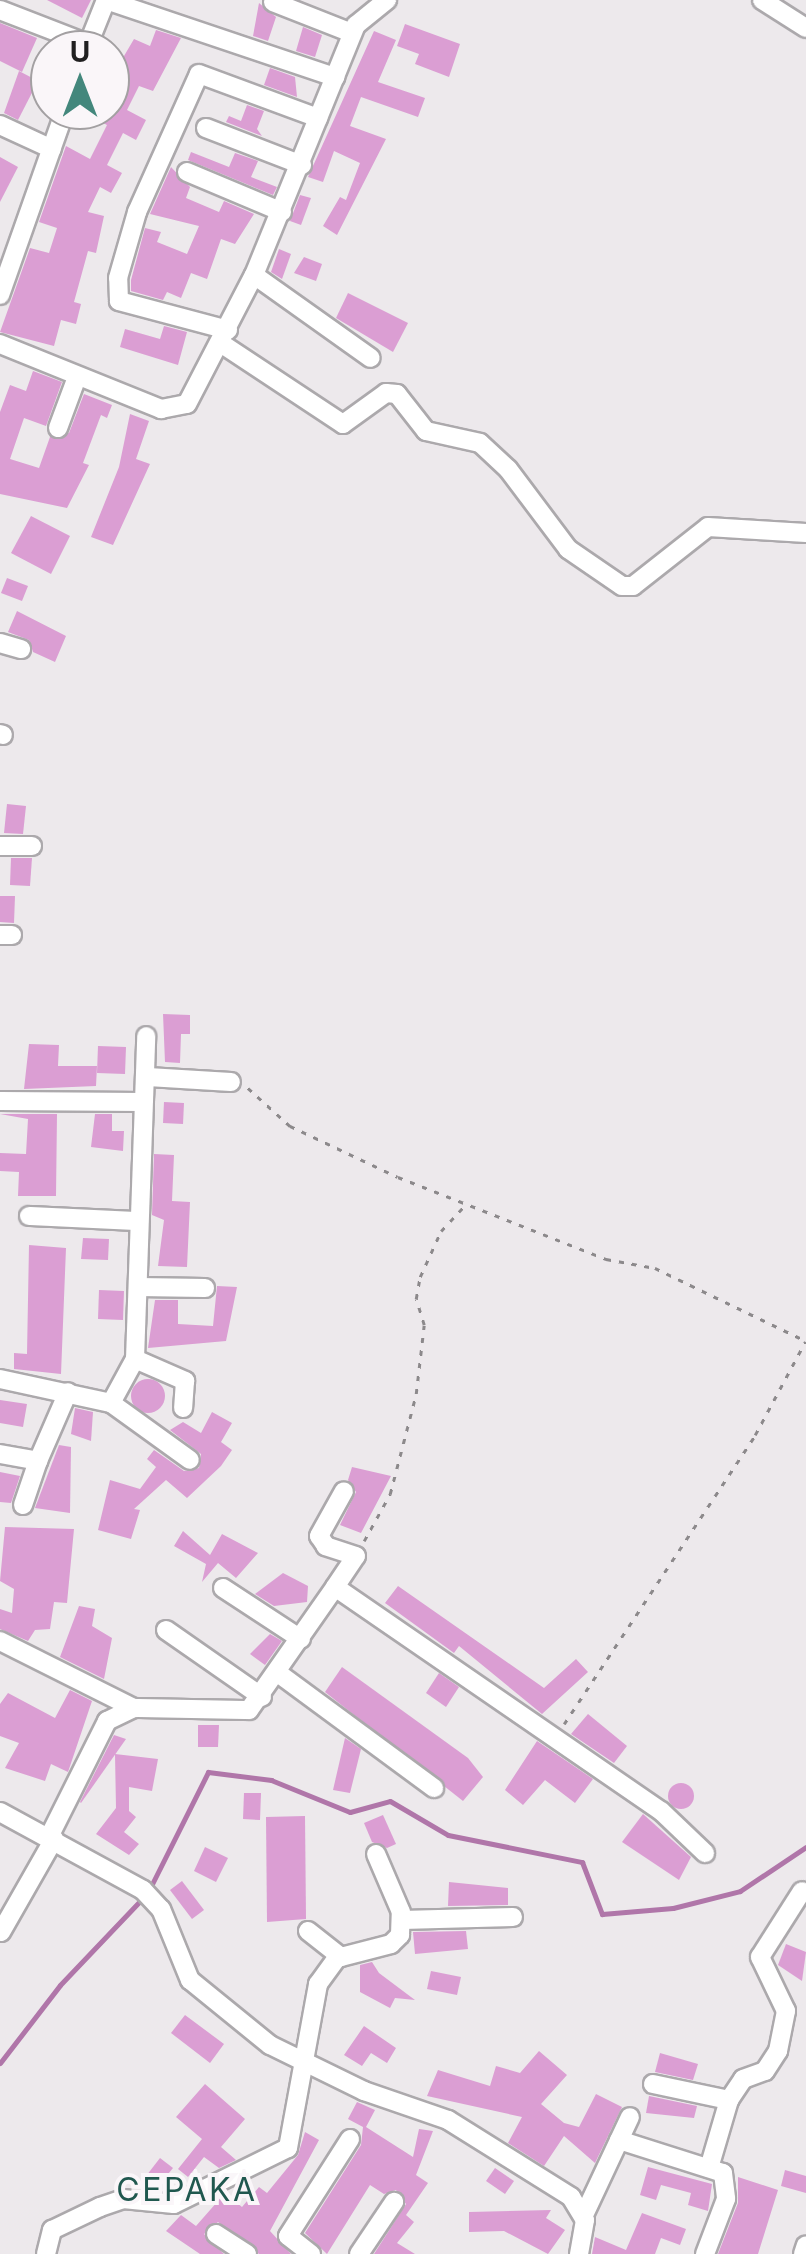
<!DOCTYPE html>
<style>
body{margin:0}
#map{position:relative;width:806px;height:2254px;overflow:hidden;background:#ede9ec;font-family:Inter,sans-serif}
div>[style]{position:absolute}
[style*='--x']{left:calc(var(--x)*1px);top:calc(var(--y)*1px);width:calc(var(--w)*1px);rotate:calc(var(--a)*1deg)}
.stream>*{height:5px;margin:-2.5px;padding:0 2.5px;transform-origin:2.5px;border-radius:2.5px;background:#b076a9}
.building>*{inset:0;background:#db9ed3}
.round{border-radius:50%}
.path>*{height:2.5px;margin-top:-1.25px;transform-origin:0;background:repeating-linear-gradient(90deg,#8c898b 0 5px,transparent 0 13px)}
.roads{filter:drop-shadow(2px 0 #aca9ac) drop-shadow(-2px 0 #aca9ac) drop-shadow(0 2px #aca9ac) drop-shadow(0 -2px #aca9ac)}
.minor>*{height:18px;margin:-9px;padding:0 9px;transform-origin:9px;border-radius:9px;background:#fff}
span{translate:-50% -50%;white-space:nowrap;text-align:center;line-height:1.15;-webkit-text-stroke:8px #faf6f9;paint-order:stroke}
.quarter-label{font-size:32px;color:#20584f;letter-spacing:2.5px}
.north{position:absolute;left:30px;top:30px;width:100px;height:100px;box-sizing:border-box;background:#faf6f9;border:2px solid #a3a0a2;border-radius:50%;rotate:0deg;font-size:28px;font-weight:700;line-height:40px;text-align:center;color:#201f20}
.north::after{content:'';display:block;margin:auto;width:35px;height:45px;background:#43877c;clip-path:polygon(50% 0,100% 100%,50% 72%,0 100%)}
</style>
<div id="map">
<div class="stream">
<i style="--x:149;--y:1890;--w:132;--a:-63.4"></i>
<i style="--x:208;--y:1772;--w:64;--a:7.2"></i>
<i style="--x:271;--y:1780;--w:85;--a:22.1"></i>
<i style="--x:350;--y:1812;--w:41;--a:-15.4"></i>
<i style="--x:390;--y:1801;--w:67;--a:30.4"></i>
<i style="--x:448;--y:1835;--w:137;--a:11.4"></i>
<i style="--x:582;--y:1862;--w:56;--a:69"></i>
<i style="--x:602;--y:1914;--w:71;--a:-4.8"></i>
<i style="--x:673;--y:1908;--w:69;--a:-14.2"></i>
<i style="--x:740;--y:1891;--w:79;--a:-33.7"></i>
<i style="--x:0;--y:2063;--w:98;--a:-52.4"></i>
<i style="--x:60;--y:1985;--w:119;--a:-46.4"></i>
</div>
<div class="building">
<i style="clip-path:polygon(47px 0,91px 0,82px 18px)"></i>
<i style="clip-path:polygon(259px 3px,276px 17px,268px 41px,253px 36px)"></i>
<i style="clip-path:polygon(0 23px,37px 38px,22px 72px,0 61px)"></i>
<i style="clip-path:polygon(405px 24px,460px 44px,449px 77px,415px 64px,419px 54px,397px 46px)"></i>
<i style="clip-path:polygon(303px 27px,322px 35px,315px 57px,296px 51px)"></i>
<i style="clip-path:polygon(156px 30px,181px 38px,153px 91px,139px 86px,127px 110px,146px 120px,136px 140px,123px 133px,107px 165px,122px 173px,111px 193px,100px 187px,88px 212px,104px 216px,96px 253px,88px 251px,74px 302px,81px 304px,76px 324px,61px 320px,54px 346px,0 332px,30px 248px,49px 253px,57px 228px,39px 222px,66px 146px,90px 159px,107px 125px,78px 110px,110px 110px,124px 56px,134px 39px,150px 46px)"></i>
<i style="clip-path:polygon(374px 31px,396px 40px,378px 82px,425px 98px,418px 117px,361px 97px,350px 126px,386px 139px,337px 235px,323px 226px,340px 197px,346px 200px,360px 163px,334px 151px,323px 182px,308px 177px)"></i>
<i style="clip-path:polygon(270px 68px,295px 77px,297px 97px,264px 85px)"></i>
<i style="clip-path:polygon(19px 71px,38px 81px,18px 120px,4px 113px)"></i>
<i style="clip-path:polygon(247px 105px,264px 111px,257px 129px,262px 136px,226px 122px,229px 116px,241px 121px)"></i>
<i style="clip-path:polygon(191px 152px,229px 167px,235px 153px,258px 161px,251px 177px,277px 187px,273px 195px,188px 160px)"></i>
<i style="clip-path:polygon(0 157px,18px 167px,0 202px)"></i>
<i style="clip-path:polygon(171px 167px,190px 187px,186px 198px,219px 212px,224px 201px,254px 214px,235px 244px,221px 239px,207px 279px,191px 273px,181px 298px,167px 292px,163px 300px,131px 291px,131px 280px,145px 228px,161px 232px,157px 242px,187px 254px,199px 226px,150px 214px)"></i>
<i style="clip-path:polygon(300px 195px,311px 198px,301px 225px,290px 221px)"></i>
<i style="clip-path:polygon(279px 249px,291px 254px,282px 279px,271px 272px)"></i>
<i style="clip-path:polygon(304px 257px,322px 264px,316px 281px,294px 273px)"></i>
<i style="clip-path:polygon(348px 293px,408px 323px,393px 352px,336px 318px)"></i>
<i style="clip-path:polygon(164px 326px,187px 332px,178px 365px,120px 347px,125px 329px,160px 339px)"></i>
<i style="clip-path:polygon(33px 371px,62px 382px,46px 426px,24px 418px,10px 459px,39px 468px,50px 437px,69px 433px,84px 394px,112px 405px,107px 418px,101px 415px,83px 463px,89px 465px,67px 508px,0 494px,0 412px,10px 385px,26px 391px)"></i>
<i style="clip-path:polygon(130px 414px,149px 421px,136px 459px,150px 464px,113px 545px,91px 537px,119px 467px)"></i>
<i style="clip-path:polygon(31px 516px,70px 536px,51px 574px,11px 553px)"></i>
<i style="clip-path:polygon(7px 578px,28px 586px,22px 601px,1px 593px)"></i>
<i style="clip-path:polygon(17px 611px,66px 636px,55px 662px,33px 652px,29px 640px,8px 632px)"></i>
<i style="clip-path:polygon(7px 804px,26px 806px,23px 834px,4px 833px)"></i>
<i style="clip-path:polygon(11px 858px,32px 858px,30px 886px,10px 885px)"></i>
<i style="clip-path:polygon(0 896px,15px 896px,14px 923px,0 922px)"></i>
<i style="clip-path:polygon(163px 1014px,190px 1015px,190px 1034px,181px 1034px,180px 1063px,165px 1062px)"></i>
<i style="clip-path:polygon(29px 1044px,59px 1045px,58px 1066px,97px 1066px,96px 1086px,24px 1089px)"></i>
<i style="clip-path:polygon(98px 1046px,126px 1047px,125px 1074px,97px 1073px)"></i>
<i style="clip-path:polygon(164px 1102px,184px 1103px,183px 1124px,163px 1123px)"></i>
<i style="clip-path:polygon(0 1114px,57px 1114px,56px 1196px,18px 1196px,19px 1172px,0 1171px,0 1153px,26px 1154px,28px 1119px)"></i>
<i style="clip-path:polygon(95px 1114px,112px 1114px,112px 1131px,124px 1131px,123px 1151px,91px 1147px)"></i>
<i style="clip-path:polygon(154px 1154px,174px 1155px,172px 1201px,190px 1202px,187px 1267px,158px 1266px,164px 1220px,152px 1215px)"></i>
<i style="clip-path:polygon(83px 1238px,109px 1239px,108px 1260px,81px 1259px)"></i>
<i style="clip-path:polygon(29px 1245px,66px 1248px,61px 1374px,14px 1369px,14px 1353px,27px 1354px)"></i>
<i style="clip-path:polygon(217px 1286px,237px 1287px,226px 1341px,148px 1348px,155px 1300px,178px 1300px,178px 1324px,213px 1326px)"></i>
<i style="clip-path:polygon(99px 1290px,124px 1291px,123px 1320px,98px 1319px)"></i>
<i class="round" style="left:131px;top:1379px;width:34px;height:34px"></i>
<i style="clip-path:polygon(0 1400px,27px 1404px,23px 1427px,0 1423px)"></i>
<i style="clip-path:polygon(75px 1408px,93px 1412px,91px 1441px,71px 1434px)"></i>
<i style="clip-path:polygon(212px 1412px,232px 1423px,221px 1442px,232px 1450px,221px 1466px,187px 1498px,166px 1480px,134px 1509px,140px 1510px,131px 1539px,98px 1530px,110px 1480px,140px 1489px,156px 1467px,147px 1459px,154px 1450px,184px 1471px,199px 1468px,201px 1454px,170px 1430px,183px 1422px,201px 1433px)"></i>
<i style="clip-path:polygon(59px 1445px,71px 1447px,70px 1513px,35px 1508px)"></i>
<i style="clip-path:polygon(352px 1467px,391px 1476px,361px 1533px,340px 1525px,356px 1492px,348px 1480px)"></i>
<i style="clip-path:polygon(0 1472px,20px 1476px,11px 1503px,0 1502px)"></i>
<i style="clip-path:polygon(5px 1527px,74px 1529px,67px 1603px,54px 1602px,50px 1629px,35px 1630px,28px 1641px,0 1629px,0 1609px,12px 1613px,14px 1589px,0 1581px)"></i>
<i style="clip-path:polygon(183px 1531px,210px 1555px,222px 1534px,258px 1553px,236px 1578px,218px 1563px,202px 1582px,206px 1564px,174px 1546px)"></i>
<i style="clip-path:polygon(283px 1573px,308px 1586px,307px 1602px,274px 1606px,255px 1594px)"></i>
<i style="clip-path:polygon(398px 1586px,544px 1688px,576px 1659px,588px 1672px,542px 1714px,459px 1646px,454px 1653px,385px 1603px)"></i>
<i style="clip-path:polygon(79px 1606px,95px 1609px,92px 1626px,112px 1638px,104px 1679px,60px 1657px)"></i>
<i style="clip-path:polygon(270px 1634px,282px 1641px,265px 1665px,250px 1654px)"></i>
<i style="clip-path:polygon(342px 1667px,468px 1758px,483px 1777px,463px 1801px,325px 1692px)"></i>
<i style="clip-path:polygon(439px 1673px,459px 1687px,446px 1707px,426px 1693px)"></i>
<i style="clip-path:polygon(70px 1690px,92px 1701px,68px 1772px,51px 1764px,45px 1781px,5px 1768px,19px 1743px,0 1736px,0 1704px,8px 1693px,55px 1718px)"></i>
<i style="clip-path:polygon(588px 1714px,627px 1746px,614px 1763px,571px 1734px)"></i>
<i style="clip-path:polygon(198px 1725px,219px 1725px,218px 1747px,198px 1747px)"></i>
<i style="clip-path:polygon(114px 1735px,126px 1739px,81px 1803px,80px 1802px)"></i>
<i style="clip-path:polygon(345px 1738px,361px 1749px,350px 1793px,333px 1790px)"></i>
<i style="clip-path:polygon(537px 1741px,593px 1779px,575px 1803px,545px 1780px,523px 1805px,505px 1790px)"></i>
<i style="clip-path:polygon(115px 1754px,158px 1759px,152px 1791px,129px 1787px,129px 1811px,136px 1817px,124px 1832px,139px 1844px,129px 1855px,96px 1834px,116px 1808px)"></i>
<i class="round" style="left:668px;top:1783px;width:26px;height:26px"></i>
<i style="clip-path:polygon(244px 1793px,261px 1793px,260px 1820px,243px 1819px)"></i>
<i style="clip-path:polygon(643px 1814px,691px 1857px,679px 1880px,622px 1842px)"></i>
<i style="clip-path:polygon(383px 1815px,396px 1844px,387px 1848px,372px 1842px,364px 1823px)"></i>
<i style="clip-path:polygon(305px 1816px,306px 1919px,267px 1922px,266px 1817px)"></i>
<i style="clip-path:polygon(205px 1847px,228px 1858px,216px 1882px,194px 1871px)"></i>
<i style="clip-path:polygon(182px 1881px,204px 1910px,192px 1919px,170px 1890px)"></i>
<i style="clip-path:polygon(449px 1882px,508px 1888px,508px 1905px,448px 1906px)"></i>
<i style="clip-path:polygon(466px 1931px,468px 1949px,415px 1954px,413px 1932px)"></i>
<i style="clip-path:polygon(786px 1944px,806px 1952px,802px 1981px,778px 1965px)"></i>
<i style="clip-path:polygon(372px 1962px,379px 1973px,415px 2000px,395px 1998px,390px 2008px,360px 1992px,360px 1965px)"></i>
<i style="clip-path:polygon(431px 1971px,461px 1977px,457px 1995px,427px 1989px)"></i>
<i style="clip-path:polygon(185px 2015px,224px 2044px,210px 2063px,171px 2033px)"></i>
<i style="clip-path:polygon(364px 2026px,396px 2048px,387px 2063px,371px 2053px,362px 2066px,344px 2055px)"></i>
<i style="clip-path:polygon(539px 2051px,567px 2075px,541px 2104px,564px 2123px,579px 2127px,596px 2094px,622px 2107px,595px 2163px,564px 2136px,544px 2166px,508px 2143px,522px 2117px,427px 2096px,438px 2070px,490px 2086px,496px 2066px,520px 2073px)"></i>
<i style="clip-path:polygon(660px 2053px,698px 2064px,693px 2080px,655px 2072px)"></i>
<i style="clip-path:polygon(205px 2084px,245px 2119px,221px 2147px,236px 2160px,219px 2168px,204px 2157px,188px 2177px,178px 2169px,202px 2139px,176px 2117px)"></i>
<i style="clip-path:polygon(649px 2096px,697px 2106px,694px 2118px,646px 2113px)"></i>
<i style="clip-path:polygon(357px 2102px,375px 2110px,366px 2127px,413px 2157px,419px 2129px,433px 2131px,416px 2175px,428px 2183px,406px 2215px,414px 2222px,397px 2243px,415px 2254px,374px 2254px,406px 2204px,396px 2190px,384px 2194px,370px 2185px,327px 2254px,305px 2233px,361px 2145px,363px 2127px,348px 2119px)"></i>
<i style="clip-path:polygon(305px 2132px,319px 2140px,270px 2231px,291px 2254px,259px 2254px,218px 2222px,204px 2234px,224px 2254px,200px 2254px,166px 2231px,181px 2215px,196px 2226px,225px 2193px,242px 2207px,259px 2187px,267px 2193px,298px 2155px)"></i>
<i style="clip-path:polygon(160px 2158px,173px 2168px,155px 2190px,143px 2180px)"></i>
<i style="clip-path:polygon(648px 2167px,712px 2184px,708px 2211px,688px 2205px,691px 2193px,661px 2185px,656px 2200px,640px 2195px)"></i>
<i style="clip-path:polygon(495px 2168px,514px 2181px,505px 2194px,486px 2181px)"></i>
<i style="clip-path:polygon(785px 2170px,806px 2176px,806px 2193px,781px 2186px)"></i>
<i style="clip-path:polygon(738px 2177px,778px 2190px,758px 2254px,718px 2254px,738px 2203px)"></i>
<i style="clip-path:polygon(551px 2210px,546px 2218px,565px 2230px,548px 2254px,504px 2231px,469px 2232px,469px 2212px)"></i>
<i style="clip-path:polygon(642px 2213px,686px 2229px,680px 2245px,661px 2238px,655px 2254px,592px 2254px,595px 2237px,626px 2250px)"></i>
</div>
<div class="path">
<i style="--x:248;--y:1088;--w:57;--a:42.1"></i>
<i style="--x:290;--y:1126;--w:119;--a:25.3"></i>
<i style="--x:398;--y:1177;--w:224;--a:21.5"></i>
<i style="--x:606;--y:1259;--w:50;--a:10.4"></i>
<i style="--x:655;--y:1268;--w:168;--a:25.8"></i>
<i style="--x:364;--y:1541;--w:54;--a:-61"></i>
<i style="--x:390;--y:1494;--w:103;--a:-75.4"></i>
<i style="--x:416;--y:1394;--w:69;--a:-83.4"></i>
<i style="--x:424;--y:1325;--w:27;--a:-107"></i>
<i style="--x:416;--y:1299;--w:22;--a:-80"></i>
<i style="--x:420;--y:1277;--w:51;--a:-65.5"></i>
<i style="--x:441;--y:1231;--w:33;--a:-47"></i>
<i style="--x:564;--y:1724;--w:346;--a:-56.5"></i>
<i style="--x:755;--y:1435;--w:106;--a:-61.7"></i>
</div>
<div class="roads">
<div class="minor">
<i style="--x:106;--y:0;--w:242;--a:18.6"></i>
<i style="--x:762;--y:0;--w:52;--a:32.5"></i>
<i style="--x:273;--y:2;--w:85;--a:21.4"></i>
<i style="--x:0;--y:10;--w:94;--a:21.1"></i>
<i style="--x:86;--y:50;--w:54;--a:-68.2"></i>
<i style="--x:0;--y:125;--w:57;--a:24.8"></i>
<i style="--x:206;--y:128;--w:103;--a:21.1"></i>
<i style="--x:187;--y:172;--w:103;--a:22.8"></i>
<i style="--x:254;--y:275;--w:143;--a:35.4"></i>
<i style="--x:0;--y:295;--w:196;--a:-70.6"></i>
<i style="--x:228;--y:330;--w:113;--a:-165.1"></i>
<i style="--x:119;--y:301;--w:23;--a:-92"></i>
<i style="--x:118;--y:278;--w:69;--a:-73.9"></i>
<i style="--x:137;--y:212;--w:151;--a:-65.8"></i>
<i style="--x:199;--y:74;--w:127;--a:20.3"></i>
<i style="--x:0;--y:344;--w:174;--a:22"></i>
<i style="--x:161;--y:409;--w:26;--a:-11"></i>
<i style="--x:187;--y:404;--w:145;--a:-62.6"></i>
<i style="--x:254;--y:275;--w:270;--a:-67.8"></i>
<i style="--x:356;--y:25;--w:40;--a:-39"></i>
<i style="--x:222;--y:344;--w:145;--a:33.5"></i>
<i style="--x:343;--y:424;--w:53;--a:-35.8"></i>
<i style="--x:386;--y:393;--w:11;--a:5"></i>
<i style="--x:397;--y:394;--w:47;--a:51.9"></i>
<i style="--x:426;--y:431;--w:55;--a:12.5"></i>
<i style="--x:480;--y:443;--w:38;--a:43"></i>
<i style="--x:508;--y:469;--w:100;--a:53.1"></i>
<i style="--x:568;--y:549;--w:65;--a:34.4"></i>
<i style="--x:622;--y:586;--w:11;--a:0"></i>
<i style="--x:633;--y:586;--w:95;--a:-38.2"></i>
<i style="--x:708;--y:527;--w:98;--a:3.5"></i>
<i style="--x:58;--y:428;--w:54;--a:-69.6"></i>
<i style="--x:0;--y:643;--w:22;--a:16"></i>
<i style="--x:0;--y:734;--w:3;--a:18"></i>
<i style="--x:0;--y:846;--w:32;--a:0"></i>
<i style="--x:0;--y:935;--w:12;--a:0"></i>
<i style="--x:148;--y:1077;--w:83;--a:3.4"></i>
<i style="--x:0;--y:1101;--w:143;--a:0.4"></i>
<i style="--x:29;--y:1216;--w:108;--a:2.7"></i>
<i style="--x:138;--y:1287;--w:67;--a:0.9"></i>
<i style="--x:135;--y:1359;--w:55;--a:23.7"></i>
<i style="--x:185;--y:1381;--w:27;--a:94"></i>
<i style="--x:0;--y:1379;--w:114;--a:12.2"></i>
<i style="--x:111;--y:1403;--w:97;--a:35.8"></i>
<i style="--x:111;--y:1403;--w:50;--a:-61.4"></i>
<i style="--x:135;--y:1359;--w:323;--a:-88"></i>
<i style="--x:0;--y:1454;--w:39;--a:10"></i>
<i style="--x:38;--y:1461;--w:75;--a:-66.5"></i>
<i style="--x:23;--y:1505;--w:46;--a:-71.2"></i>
<i style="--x:335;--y:1587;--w:37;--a:-56"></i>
<i style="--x:356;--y:1556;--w:32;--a:-162"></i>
<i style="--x:326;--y:1546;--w:12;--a:-125"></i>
<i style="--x:319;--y:1536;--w:51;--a:-60.9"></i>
<i style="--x:223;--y:1588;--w:93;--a:33.2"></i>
<i style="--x:166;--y:1630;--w:117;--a:34.9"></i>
<i style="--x:0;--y:1641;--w:150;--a:26.6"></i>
<i style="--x:278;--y:1673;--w:194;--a:36.4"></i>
<i style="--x:0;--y:1812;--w:163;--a:28.6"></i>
<i style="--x:143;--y:1890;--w:26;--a:47"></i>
<i style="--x:161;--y:1909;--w:77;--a:67.8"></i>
<i style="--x:190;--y:1980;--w:103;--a:39.1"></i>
<i style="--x:270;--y:2045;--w:105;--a:26.1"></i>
<i style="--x:364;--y:2091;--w:89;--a:19"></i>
<i style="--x:448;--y:2120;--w:145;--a:32"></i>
<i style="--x:571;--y:2197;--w:27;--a:59"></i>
<i style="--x:585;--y:2220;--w:35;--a:100"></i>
<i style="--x:49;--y:1837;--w:130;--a:-63.4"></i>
<i style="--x:107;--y:1721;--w:30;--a:-26"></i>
<i style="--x:134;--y:1708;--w:115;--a:1"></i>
<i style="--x:249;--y:1710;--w:150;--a:-55"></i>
<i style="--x:335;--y:1587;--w:396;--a:34.5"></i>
<i style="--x:661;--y:1811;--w:61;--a:43.7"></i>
<i style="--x:402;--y:1920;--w:111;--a:-1.5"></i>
<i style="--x:308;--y:1931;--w:42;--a:38.2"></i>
<i style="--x:1;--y:1932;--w:107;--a:-60.3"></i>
<i style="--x:653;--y:2084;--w:78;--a:11.9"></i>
<i style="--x:619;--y:2140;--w:109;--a:17.6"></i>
<i style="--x:723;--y:2173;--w:26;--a:83"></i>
<i style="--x:726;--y:2199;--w:59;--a:110.9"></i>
<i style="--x:709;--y:2168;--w:71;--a:-73.6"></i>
<i style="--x:729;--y:2100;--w:25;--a:-56"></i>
<i style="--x:743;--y:2079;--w:23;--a:-20"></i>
<i style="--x:765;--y:2071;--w:24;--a:-57"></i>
<i style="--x:778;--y:2051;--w:41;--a:-78.7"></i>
<i style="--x:786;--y:2011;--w:60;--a:-115.7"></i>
<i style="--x:760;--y:1957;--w:78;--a:-57.5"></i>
<i style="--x:584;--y:2215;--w:108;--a:-64.9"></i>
<i style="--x:216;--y:2234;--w:37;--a:33"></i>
<i style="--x:46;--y:2254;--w:25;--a:-76"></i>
<i style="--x:52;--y:2230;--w:53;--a:-25.6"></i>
<i style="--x:100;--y:2207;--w:24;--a:-19"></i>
<i style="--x:123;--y:2199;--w:51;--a:5.6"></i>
<i style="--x:174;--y:2204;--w:127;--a:-26.2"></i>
<i style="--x:288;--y:2148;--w:167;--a:-79.6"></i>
<i style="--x:318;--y:1984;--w:32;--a:-54"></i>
<i style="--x:337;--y:1958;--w:56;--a:-14.5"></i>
<i style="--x:391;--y:1944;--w:13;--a:-45"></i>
<i style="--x:400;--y:1935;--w:23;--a:-88"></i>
<i style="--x:401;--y:1912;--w:63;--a:-113.3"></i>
<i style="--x:311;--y:2254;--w:29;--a:-142"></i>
<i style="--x:288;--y:2236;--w:115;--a:-57.4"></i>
<i style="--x:359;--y:2254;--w:63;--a:-56.1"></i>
<i style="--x:803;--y:2254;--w:9;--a:-72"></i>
</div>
</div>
<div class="quarter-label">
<span style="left:187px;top:2190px">CEPAKA</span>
</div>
<div class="north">U</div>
</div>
